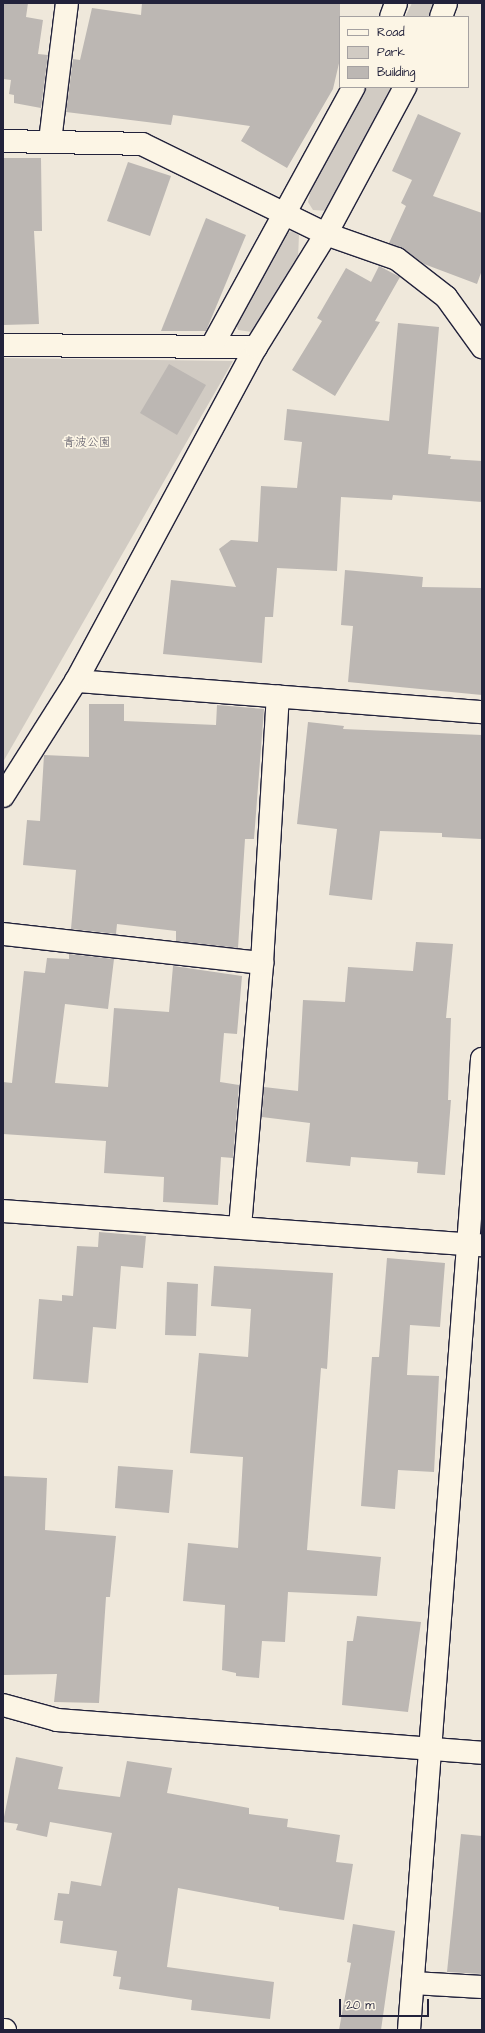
<!DOCTYPE html>
<meta charset="utf-8">
<style>
body{margin:0}
#map{position:relative;width:485px;height:2033px;overflow:hidden;background:#efe8db;font-family:"Architects Daughter","Klee One",sans-serif}
div>[style]{position:absolute}
[style*='--x']{left:calc(var(--x)*1px);top:calc(var(--y)*1px);width:calc(var(--w)*1px);rotate:calc(var(--a)*1deg)}
.green>*{inset:0;background:#d1cbc3}
.building>*{inset:0;background:#bcb7b3}
.roads{filter:drop-shadow(1px 0 #22223b) drop-shadow(-1px 0 #22223b) drop-shadow(0 1px #22223b) drop-shadow(0 -1px #22223b)}
.street>*{height:22px;margin:-11px;padding:0 11px;transform-origin:11px;border-radius:11px;background:#fcf5e5}
.secondary>*{height:22px;margin:-11px;padding:0 11px;transform-origin:11px;border-radius:11px;background:#fcf5e5}
.highway>*{height:22px;margin:-11px;padding:0 11px;transform-origin:11px;border-radius:11px;background:#fcf5e5}
span{translate:-50% -50%;white-space:nowrap;text-align:center;line-height:1.15;-webkit-text-stroke:3.5px #fcf5e5;paint-order:stroke}
.park-label{font-size:12px;color:#575564}
.frame{position:absolute;inset:0;border:4px solid #22223b;pointer-events:none}
.legend{position:absolute;left:339px;top:16px;width:130px;height:72px;box-sizing:border-box;background:#fcf5e5;border:1px solid #a5a1a1;margin:0;padding:5px 7px;list-style:none;font-size:12px;color:#22223b}
.legend li{display:flex;align-items:center;gap:8px;height:20px}
.legend b{width:20px;border:1px solid #a5a1a1}
.scale{position:absolute;left:339px;top:1999px;width:90px;height:18px;box-sizing:border-box;border:2px solid #22223b;border-top:0;padding-left:5px;font-size:12px;line-height:14px;white-space:nowrap;color:#22223b;-webkit-text-stroke:3px #fcf5e5;paint-order:stroke}
</style>
<div id="map">
<div class="green">
<i style="clip-path:polygon(412px 3px,433px 3px,431px 17px,405px 17px)"></i>
<i style="clip-path:polygon(367px 87px,397px 87px,328px 211px,313px 210px,308px 202px,311px 189px)"></i>
<i style="clip-path:polygon(292px 231px,299px 235px,298px 258px,252px 332px,238px 330px,235px 321px,281px 235px)"></i>
<i style="clip-path:polygon(3px 358px,233px 361px,3px 762px)"></i>
</div>
<div class="building">
<i style="clip-path:polygon(3px 3px,28px 3px,26px 17px,43px 20px,38px 54px,48px 55px,41px 108px,14px 103px,14px 95px,9px 94px,11px 80px,3px 79px)"></i>
<i style="clip-path:polygon(142px 3px,340px 3px,340px 59px,333px 89px,287px 168px,241px 141px,250px 126px,173px 115px,171px 125px,66px 112px,73px 59px,80px 60px,92px 8px,141px 15px)"></i>
<i style="clip-path:polygon(418px 114px,461px 133px,433px 196px,482px 213px,482px 270px,477px 284px,424px 264px,404px 249px,389px 243px,406px 206px,401px 203px,412px 180px,392px 171px)"></i>
<i style="clip-path:polygon(3px 158px,41px 158px,42px 231px,34px 231px,39px 324px,3px 325px)"></i>
<i style="clip-path:polygon(128px 162px,171px 176px,150px 236px,107px 221px)"></i>
<i style="clip-path:polygon(206px 218px,246px 235px,206px 331px,161px 331px)"></i>
<i style="clip-path:polygon(379px 266px,400px 277px,375px 321px,380px 322px,335px 396px,292px 370px,322px 321px,317px 318px,346px 268px,371px 282px)"></i>
<i style="clip-path:polygon(398px 323px,439px 327px,428px 454px,451px 456px,450px 459px,482px 461px,482px 502px,393px 495px,392px 500px,341px 497px,337px 571px,277px 568px,273px 617px,265px 617px,262px 663px,163px 654px,171px 580px,236px 587px,219px 549px,231px 540px,258px 542px,261px 486px,297px 488px,302px 442px,284px 440px,287px 409px,389px 421px)"></i>
<i style="clip-path:polygon(169px 364px,206px 385px,177px 435px,140px 413px)"></i>
<i style="clip-path:polygon(345px 570px,423px 577px,422px 587px,482px 588px,482px 695px,348px 682px,353px 626px,341px 625px)"></i>
<i style="clip-path:polygon(89px 704px,124px 704px,124px 721px,216px 725px,217px 705px,264px 709px,254px 839px,245px 839px,238px 948px,176px 941px,176px 931px,117px 924px,116px 934px,71px 929px,76px 870px,23px 865px,27px 820px,40px 821px,44px 755px,89px 757px)"></i>
<i style="clip-path:polygon(308px 722px,344px 726px,343px 729px,482px 735px,481px 839px,442px 837px,442px 833px,380px 831px,372px 900px,329px 895px,337px 829px,297px 824px)"></i>
<i style="clip-path:polygon(416px 942px,453px 944px,446px 1018px,451px 1018px,448px 1100px,451px 1100px,445px 1175px,417px 1173px,418px 1162px,351px 1157px,350px 1166px,306px 1162px,310px 1123px,262px 1117px,264px 1087px,298px 1091px,303px 1000px,345px 1002px,348px 967px,413px 971px)"></i>
<i style="clip-path:polygon(69px 954px,114px 959px,108px 1009px,65px 1004px,55px 1083px,108px 1087px,114px 1008px,169px 1012px,173px 966px,242px 976px,237px 1034px,224px 1033px,220px 1082px,239px 1085px,233px 1158px,221px 1157px,218px 1205px,163px 1202px,164px 1177px,104px 1173px,106px 1141px,3px 1134px,3px 1082px,12px 1083px,24px 971px,45px 973px,47px 958px,69px 959px)"></i>
<i style="clip-path:polygon(99px 1232px,146px 1236px,143px 1268px,121px 1266px,116px 1329px,93px 1327px,88px 1383px,33px 1379px,39px 1299px,62px 1301px,62px 1295px,73px 1296px,77px 1246px,98px 1247px)"></i>
<i style="clip-path:polygon(387px 1258px,445px 1263px,440px 1327px,410px 1325px,407px 1375px,439px 1376px,434px 1472px,398px 1470px,395px 1509px,361px 1506px,372px 1357px,379px 1357px)"></i>
<i style="clip-path:polygon(214px 1266px,333px 1273px,327px 1369px,321px 1368px,307px 1550px,381px 1557px,377px 1596px,288px 1592px,285px 1642px,262px 1641px,259px 1678px,236px 1676px,236px 1673px,222px 1670px,225px 1605px,183px 1601px,188px 1543px,238px 1548px,243px 1457px,190px 1453px,199px 1353px,248px 1357px,251px 1309px,211px 1306px)"></i>
<i style="clip-path:polygon(167px 1282px,198px 1284px,196px 1336px,165px 1335px)"></i>
<i style="clip-path:polygon(118px 1466px,173px 1470px,169px 1513px,115px 1508px)"></i>
<i style="clip-path:polygon(3px 1476px,47px 1478px,45px 1530px,116px 1536px,110px 1597px,106px 1597px,99px 1703px,54px 1702px,57px 1674px,3px 1675px)"></i>
<i style="clip-path:polygon(357px 1616px,421px 1622px,408px 1712px,342px 1705px,347px 1641px,353px 1641px)"></i>
<i style="clip-path:polygon(16px 1757px,63px 1767px,58px 1789px,120px 1797px,127px 1761px,172px 1768px,167px 1793px,249px 1808px,249px 1814px,288px 1819px,287px 1827px,340px 1835px,336px 1862px,353px 1864px,344px 1920px,279px 1910px,279px 1907px,178px 1888px,167px 1967px,274px 1982px,270px 2019px,191px 2010px,192px 2000px,119px 1989px,121px 1977px,113px 1976px,117px 1951px,60px 1943px,63px 1921px,54px 1920px,58px 1893px,69px 1894px,71px 1881px,101px 1886px,112px 1833px,50px 1822px,47px 1837px,16px 1830px,18px 1824px,3px 1822px)"></i>
<i style="clip-path:polygon(461px 1834px,482px 1836px,482px 1974px,447px 1972px)"></i>
<i style="clip-path:polygon(353px 1924px,395px 1931px,381px 2030px,339px 2030px,351px 1963px,347px 1962px)"></i>
</div>
<div class="roads">
<div class="street">
<i style="--x:391;--y:17;--w:15;--a:-70"></i>
<i style="--x:441;--y:17;--w:15;--a:-70"></i>
<i style="--x:50;--y:141;--w:139;--a:-83"></i>
<i style="--x:3;--y:345;--w:253;--a:0.5"></i>
<i style="--x:212;--y:346;--w:295;--a:-61.3"></i>
<i style="--x:76;--y:681;--w:407;--a:4.4"></i>
<i style="--x:3;--y:796;--w:136;--a:-57.6"></i>
<i style="--x:76;--y:681;--w:379;--a:-61.7"></i>
<i style="--x:256;--y:347;--w:133;--a:-58.2"></i>
<i style="--x:326;--y:234;--w:167;--a:-61.7"></i>
<i style="--x:3;--y:934;--w:261;--a:6.4"></i>
<i style="--x:3;--y:1211;--w:480;--a:4.1"></i>
<i style="--x:240;--y:1227;--w:265;--a:-85.2"></i>
<i style="--x:262;--y:963;--w:267;--a:-86.6"></i>
<i style="--x:3;--y:1705;--w:56;--a:15.5"></i>
<i style="--x:57;--y:1720;--w:426;--a:4.4"></i>
<i style="--x:413;--y:1983;--w:69;--a:3.3"></i>
</div>
<div class="secondary">
<i style="--x:3;--y:141;--w:139;--a:1.2"></i>
<i style="--x:142;--y:144;--w:205;--a:26.1"></i>
<i style="--x:326;--y:234;--w:75;--a:19.4"></i>
<i style="--x:397;--y:259;--w:62;--a:37.8"></i>
<i style="--x:446;--y:297;--w:62;--a:54.2"></i>
<i style="--x:409;--y:2030;--w:974;--a:-85.7"></i>
</div>
<div class="highway">
<i style="--x:3;--y:2030;--w:2;--a:0"></i>
</div>
</div>
<div class="park-label">
<span style="left:87px;top:443px">青波公園</span>
</div>
<div class="frame"></div>
<ul class="legend">
<li><b style="height:5px;background:#fcf5e5"></b>Road</li>
<li><b style="height:11px;background:#d1cbc3"></b>Park</li>
<li><b style="height:11px;background:#bcb7b3"></b>Building</li>
</ul>
<div class="scale">20 m</div>
</div>
